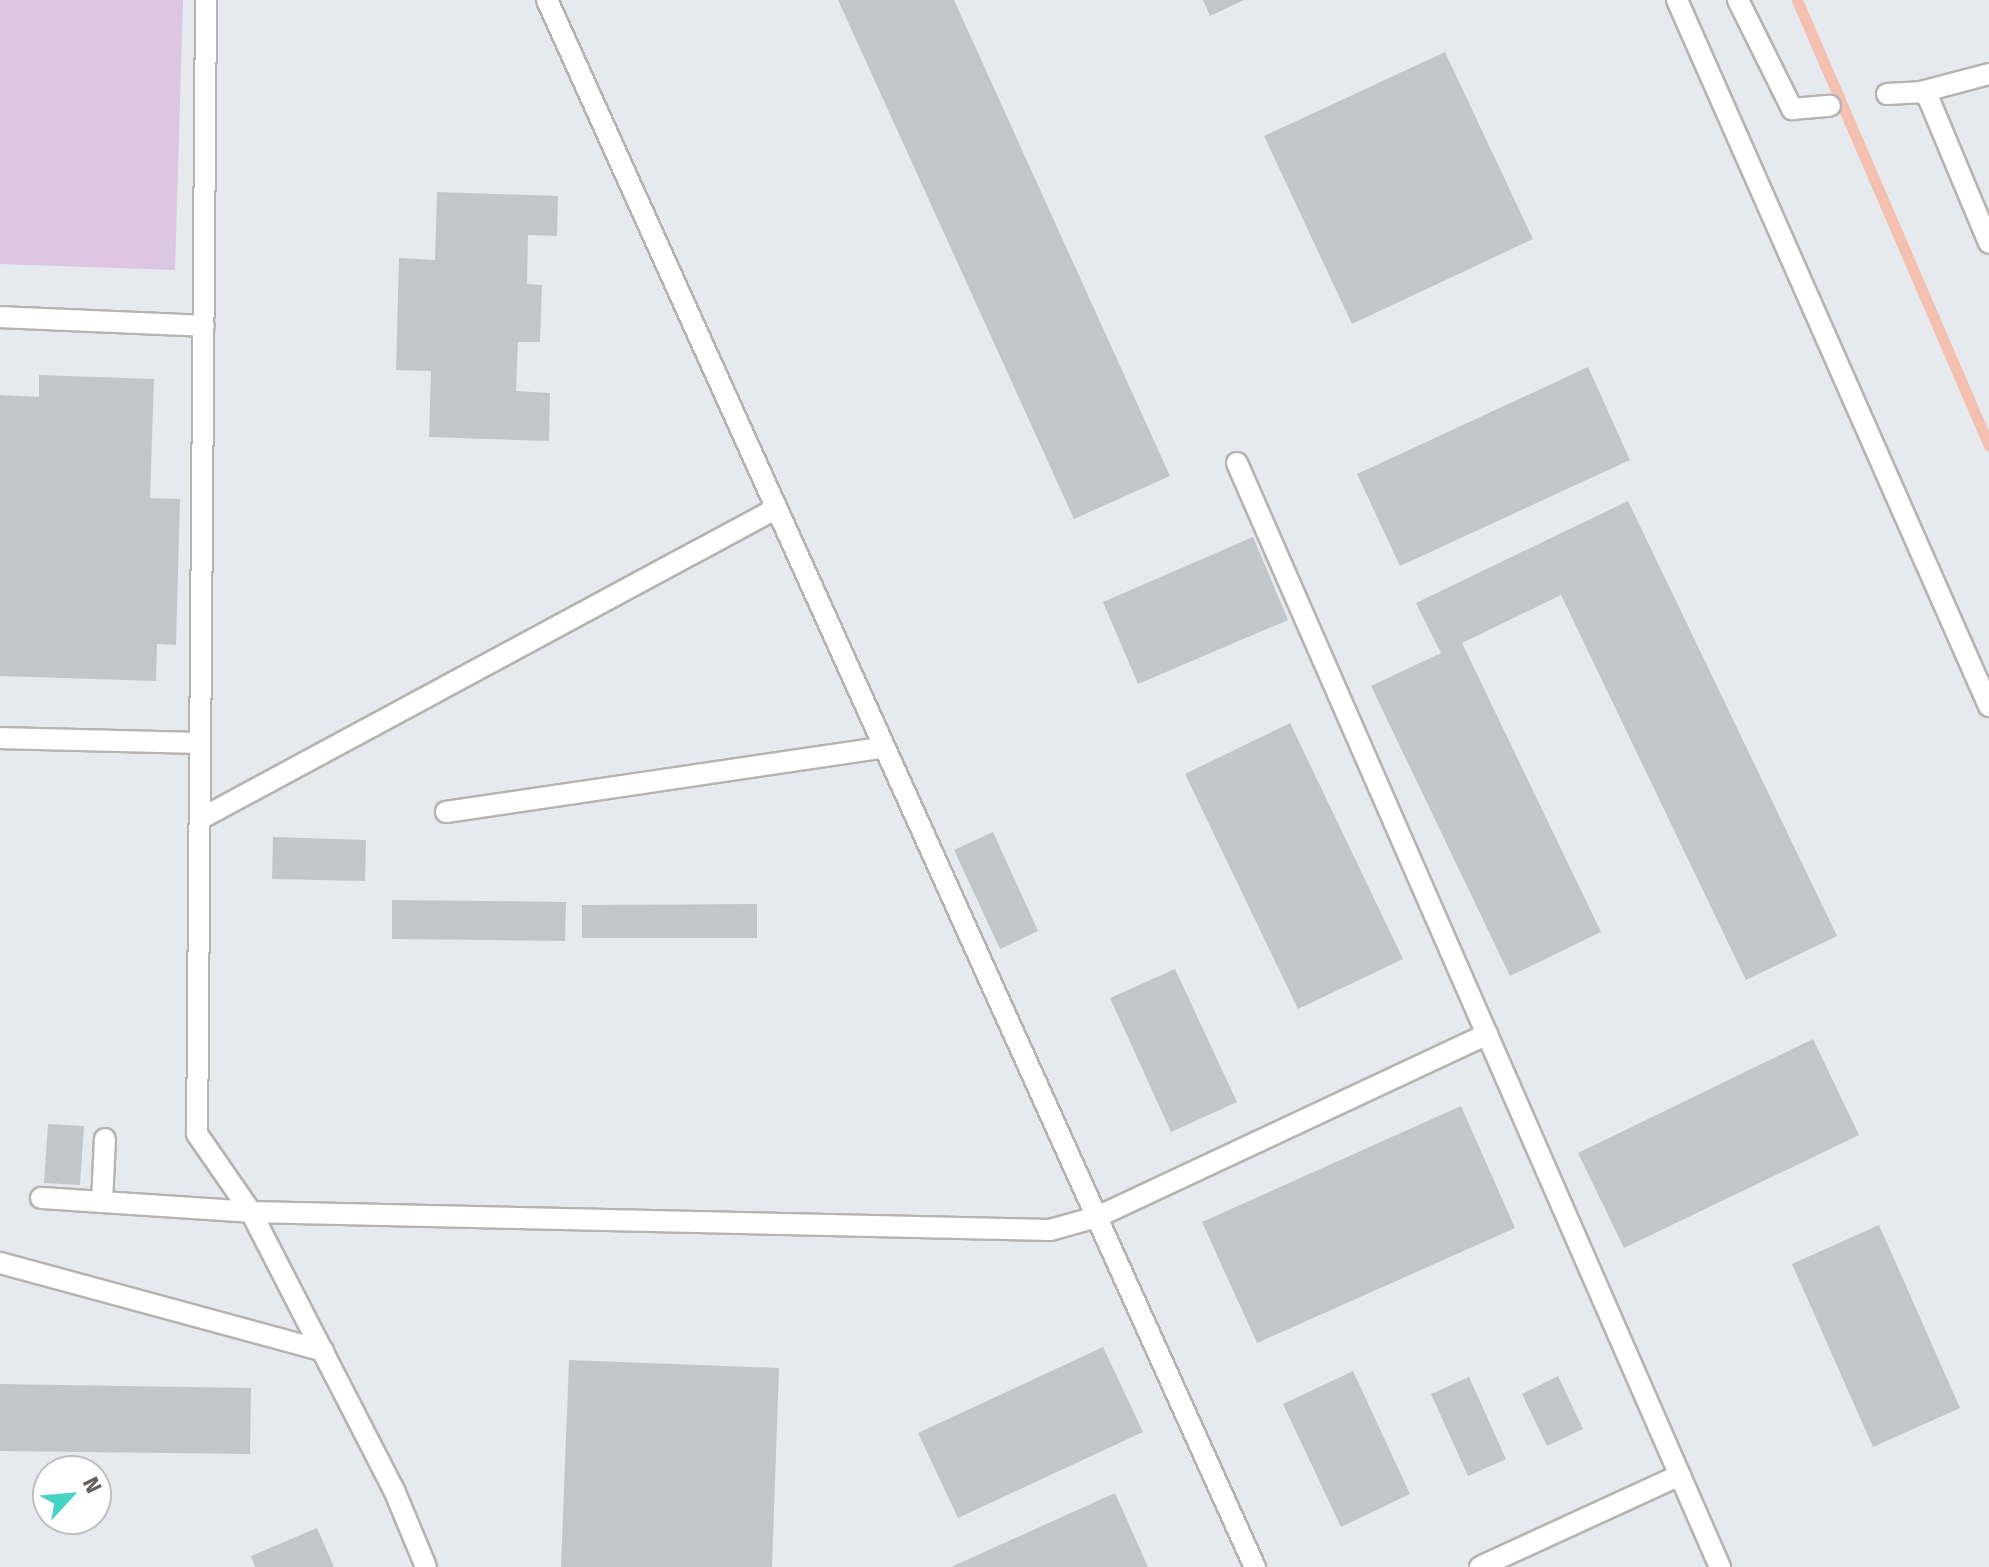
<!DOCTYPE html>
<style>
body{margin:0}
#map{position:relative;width:1989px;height:1567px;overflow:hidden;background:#e6e9ee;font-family:"Fira Sans",sans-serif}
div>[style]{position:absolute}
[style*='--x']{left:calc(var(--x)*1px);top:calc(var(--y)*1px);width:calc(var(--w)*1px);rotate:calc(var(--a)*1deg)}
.green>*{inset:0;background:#ddc6e2}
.stream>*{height:11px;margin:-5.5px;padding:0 5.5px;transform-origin:5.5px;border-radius:5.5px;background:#f4c0b0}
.building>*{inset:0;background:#c3c6c9}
.roads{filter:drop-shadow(2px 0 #b6b3b1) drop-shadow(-2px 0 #b6b3b1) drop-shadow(0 2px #b6b3b1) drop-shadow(0 -2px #b6b3b1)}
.service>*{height:20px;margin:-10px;padding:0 10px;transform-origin:10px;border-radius:10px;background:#fff}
span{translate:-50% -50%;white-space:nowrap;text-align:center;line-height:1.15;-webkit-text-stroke:6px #fff;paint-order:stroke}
.north{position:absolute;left:32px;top:1455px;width:80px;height:80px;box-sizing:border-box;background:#fff;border:2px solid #c1bfbf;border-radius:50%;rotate:64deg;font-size:22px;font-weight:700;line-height:32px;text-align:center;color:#64605e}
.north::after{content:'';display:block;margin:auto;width:28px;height:36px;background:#47d3c3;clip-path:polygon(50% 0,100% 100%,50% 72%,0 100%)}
</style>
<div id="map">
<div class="green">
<i style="clip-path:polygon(0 0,183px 0,175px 270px,0 264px)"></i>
</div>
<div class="stream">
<i style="--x:1797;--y:0;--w:485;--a:66.7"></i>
</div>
<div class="building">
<i style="clip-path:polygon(838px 0,954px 0,1170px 476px,1074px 519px)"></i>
<i style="clip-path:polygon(1203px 0,1244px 0,1210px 16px)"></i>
<i style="clip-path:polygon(1445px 52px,1533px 239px,1352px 324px,1264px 136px)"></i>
<i style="clip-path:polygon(437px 192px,558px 196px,557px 236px,528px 235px,527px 284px,542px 285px,540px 342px,518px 342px,516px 391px,550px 393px,549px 441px,429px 437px,431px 371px,396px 370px,399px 258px,435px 260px)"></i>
<i style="clip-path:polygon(1588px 367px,1630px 460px,1400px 566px,1357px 474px)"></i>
<i style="clip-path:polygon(39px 375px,154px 379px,150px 498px,180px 499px,176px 645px,157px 644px,156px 681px,0 676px,0 395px,39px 397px)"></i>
<i style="clip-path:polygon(1628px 501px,1837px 936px,1746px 980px,1561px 595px,1462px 643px,1601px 932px,1510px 976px,1371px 686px,1441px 653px,1416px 603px)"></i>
<i style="clip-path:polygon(1253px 537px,1288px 620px,1138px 684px,1103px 602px)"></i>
<i style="clip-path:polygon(1290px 723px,1403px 959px,1298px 1009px,1185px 774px)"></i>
<i style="clip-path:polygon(993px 832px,1038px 931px,1000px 949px,954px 850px)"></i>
<i style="clip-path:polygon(273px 837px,366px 840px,365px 881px,272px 879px)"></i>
<i style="clip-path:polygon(392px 900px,566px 902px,565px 941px,392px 939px)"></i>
<i style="clip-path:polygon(757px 904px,757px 938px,582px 938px,582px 905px)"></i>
<i style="clip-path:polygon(1175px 969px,1237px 1102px,1171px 1132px,1110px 998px)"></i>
<i style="clip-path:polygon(1813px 1039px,1859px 1135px,1624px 1248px,1578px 1153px)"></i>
<i style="clip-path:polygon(1461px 1106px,1515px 1228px,1257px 1343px,1202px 1222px)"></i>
<i style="clip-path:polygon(48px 1124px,84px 1126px,80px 1185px,44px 1183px)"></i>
<i style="clip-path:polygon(1879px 1225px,1960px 1408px,1873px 1447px,1792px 1264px)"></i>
<i style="clip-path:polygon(1103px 1347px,1143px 1432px,958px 1518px,918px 1433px)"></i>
<i style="clip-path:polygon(569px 1360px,779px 1368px,772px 1567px,561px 1567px)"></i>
<i style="clip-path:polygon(1353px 1371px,1410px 1494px,1341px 1527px,1283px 1404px)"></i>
<i style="clip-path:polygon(1558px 1376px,1583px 1429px,1547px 1446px,1522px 1394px)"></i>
<i style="clip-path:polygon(1469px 1377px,1506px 1459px,1468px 1476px,1431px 1394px)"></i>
<i style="clip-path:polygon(0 1384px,251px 1388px,250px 1454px,0 1451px)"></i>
<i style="clip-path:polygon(1115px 1493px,1148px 1567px,951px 1567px)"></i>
<i style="clip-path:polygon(317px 1528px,334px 1567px,255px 1567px,251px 1556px)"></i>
</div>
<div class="roads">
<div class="service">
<i style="--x:206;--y:0;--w:1134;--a:90.45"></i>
<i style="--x:197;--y:1134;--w:95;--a:55.3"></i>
<i style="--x:251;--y:1212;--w:313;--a:62.8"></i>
<i style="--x:394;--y:1490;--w:83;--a:67.4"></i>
<i style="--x:547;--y:0;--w:1720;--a:65.69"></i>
<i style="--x:1677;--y:0;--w:772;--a:66.16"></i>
<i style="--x:1738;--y:0;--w:122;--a:63.6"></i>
<i style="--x:1792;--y:109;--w:38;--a:-5"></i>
<i style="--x:1921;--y:92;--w:70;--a:-14.8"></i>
<i style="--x:1887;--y:94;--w:34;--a:-3"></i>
<i style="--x:1921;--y:92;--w:9;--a:36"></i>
<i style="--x:1928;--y:97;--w:158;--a:67.3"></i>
<i style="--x:0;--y:317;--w:204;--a:2.5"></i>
<i style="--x:1237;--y:463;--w:1205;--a:66.37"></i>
<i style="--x:0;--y:738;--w:200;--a:1.4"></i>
<i style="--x:446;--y:812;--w:443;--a:-8.4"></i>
<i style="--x:200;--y:819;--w:655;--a:-28.32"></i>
<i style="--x:41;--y:1198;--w:210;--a:3.8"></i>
<i style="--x:251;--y:1212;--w:799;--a:1.29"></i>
<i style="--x:1050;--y:1230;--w:49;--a:-15.5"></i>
<i style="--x:1097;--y:1217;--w:431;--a:-25.1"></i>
<i style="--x:102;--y:1202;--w:63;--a:-87.3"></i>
<i style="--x:0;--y:1263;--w:335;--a:15.2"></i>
<i style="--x:1480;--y:1567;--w:220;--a:-24.7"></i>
</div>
</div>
<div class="north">N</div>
</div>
